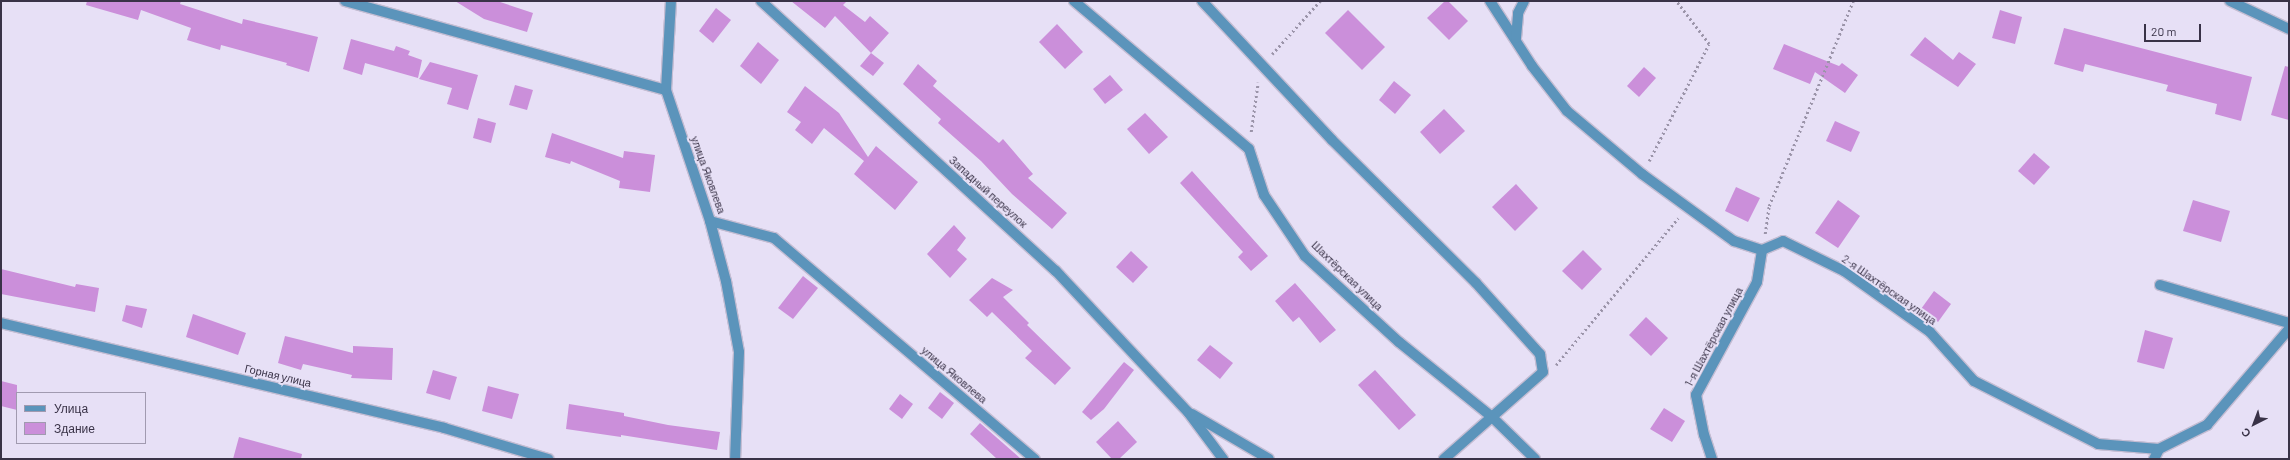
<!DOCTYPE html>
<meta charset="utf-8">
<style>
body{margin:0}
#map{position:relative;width:2290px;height:460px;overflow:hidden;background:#e7e0f6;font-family:Barlow,sans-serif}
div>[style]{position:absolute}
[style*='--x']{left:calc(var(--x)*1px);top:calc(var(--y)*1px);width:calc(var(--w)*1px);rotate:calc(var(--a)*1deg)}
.building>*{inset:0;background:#cb8fda}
.path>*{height:2.5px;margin-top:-1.25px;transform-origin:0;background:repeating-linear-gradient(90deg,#9b94a9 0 2px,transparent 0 5px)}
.roads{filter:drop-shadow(1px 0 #c4bdd3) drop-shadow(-1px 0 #c4bdd3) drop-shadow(0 1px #c4bdd3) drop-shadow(0 -1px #c4bdd3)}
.minor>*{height:10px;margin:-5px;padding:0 5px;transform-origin:5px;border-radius:5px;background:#5b94bb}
span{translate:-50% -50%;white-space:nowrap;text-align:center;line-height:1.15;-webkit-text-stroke:4px #e7e0f6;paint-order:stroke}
.street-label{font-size:11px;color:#393247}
.frame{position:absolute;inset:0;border:2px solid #393247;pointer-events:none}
.legend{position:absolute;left:16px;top:392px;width:130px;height:52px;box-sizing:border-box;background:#e7e0f6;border:1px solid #a19ab0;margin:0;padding:5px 7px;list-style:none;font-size:12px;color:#393247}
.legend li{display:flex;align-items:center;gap:8px;height:20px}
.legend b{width:20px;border:1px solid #a19ab0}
.north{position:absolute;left:2234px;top:404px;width:40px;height:40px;-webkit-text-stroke:3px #e7e0f6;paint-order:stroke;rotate:222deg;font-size:11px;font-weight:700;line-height:16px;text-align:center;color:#393247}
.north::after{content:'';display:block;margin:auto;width:14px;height:18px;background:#393247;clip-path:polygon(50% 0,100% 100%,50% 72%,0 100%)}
.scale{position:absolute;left:2144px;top:24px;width:57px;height:18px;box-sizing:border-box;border:2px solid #393247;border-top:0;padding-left:5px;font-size:12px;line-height:14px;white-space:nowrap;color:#393247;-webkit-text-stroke:3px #e7e0f6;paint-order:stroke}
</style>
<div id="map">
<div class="building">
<i style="clip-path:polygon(87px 1px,181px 1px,180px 4px,242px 24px,243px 19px,318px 37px,309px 72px,286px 65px,287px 63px,221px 45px,220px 50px,187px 40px,191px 28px,141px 10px,138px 20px,86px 5px)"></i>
<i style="clip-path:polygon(455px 1px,497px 1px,533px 13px,527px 32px,484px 19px)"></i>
<i style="clip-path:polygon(791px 1px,847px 1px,843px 5px,865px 22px,870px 16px,889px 33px,871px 53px,835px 16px,825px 28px)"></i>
<i style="clip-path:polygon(1445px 1px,1448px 1px,1468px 21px,1449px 40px,1427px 18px)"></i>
<i style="clip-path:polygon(716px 8px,731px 20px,713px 43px,699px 31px)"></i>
<i style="clip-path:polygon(1348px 10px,1385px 47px,1362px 70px,1325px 33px)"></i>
<i style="clip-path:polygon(2000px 10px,2022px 17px,2015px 44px,1992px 38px)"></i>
<i style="clip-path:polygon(1057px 24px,1083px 52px,1065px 69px,1039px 42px)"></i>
<i style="clip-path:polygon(2064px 28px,2252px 77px,2241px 121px,2215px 114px,2217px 104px,2166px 91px,2168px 85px,2085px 64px,2083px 72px,2054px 64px)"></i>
<i style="clip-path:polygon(1925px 37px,1953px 60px,1959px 52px,1976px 64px,1958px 87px,1910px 55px)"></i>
<i style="clip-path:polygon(351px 39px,394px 51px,396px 46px,410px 51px,408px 55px,422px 60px,418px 78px,365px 63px,362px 75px,343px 69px)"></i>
<i style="clip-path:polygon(758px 42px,779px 60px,761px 84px,740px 66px)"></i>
<i style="clip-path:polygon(1784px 44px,1839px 66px,1842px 63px,1858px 75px,1845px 93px,1815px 72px,1810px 84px,1773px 69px)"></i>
<i style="clip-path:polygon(871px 53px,884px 63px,873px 76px,860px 66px)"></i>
<i style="clip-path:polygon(430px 62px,478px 75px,468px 110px,447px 104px,452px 88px,419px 79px)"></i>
<i style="clip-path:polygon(918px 64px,937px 81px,933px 86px,999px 143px,1003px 139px,1033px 174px,1028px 178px,1067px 213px,1052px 229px,1012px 194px,981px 161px,938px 123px,941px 119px,903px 84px)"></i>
<i style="clip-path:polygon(2285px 66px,2289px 67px,2289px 120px,2271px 115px)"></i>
<i style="clip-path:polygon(1644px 67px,1656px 78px,1639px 97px,1627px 86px)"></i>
<i style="clip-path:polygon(1110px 75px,1123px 90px,1105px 104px,1093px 89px)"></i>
<i style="clip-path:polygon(1394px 81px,1411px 95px,1395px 114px,1379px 100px)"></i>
<i style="clip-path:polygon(515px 85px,533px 90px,527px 110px,509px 105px)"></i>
<i style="clip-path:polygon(805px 86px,839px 113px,868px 157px,876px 146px,918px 182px,895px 210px,854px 174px,864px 161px,824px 128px,812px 144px,795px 130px,801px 122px,787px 112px)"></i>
<i style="clip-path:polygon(1444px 109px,1465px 131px,1440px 154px,1420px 132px)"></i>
<i style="clip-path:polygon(1145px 113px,1168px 137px,1149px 154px,1127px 129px)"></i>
<i style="clip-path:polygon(478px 118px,496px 123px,491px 143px,473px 138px)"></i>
<i style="clip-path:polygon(1835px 121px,1860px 132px,1851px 152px,1826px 141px)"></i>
<i style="clip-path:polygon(552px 133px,623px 158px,624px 151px,655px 155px,650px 192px,619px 188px,620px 181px,571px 161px,570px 164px,545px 157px)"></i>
<i style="clip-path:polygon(2034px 153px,2050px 167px,2034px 185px,2018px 171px)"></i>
<i style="clip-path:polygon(1192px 171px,1268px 256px,1251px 271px,1238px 257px,1243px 252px,1180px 183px)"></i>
<i style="clip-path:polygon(1516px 184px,1538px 208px,1515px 231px,1492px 207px)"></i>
<i style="clip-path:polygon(1736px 187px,1760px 198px,1748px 222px,1725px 211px)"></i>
<i style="clip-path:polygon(1838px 200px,1860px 216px,1838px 248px,1815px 233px)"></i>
<i style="clip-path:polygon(2193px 200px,2230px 211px,2221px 242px,2183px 231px)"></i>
<i style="clip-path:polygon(954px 225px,966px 238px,957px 250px,967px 259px,950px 278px,927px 254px)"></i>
<i style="clip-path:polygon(1583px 250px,1602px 269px,1582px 290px,1562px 271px)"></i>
<i style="clip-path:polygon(1131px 251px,1148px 267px,1133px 283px,1116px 267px)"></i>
<i style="clip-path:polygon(1px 269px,75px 287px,76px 284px,99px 288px,95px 312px,1px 294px)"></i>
<i style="clip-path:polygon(803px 276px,818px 288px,793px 319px,778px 308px)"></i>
<i style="clip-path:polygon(992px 278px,1013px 290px,1003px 297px,1029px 323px,1027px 325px,1071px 368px,1055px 385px,1025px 358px,1032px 351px,992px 312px,987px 317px,969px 300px)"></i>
<i style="clip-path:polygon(1295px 283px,1336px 330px,1320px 343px,1299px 317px,1293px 322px,1275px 301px)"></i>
<i style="clip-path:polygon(1934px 291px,1951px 304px,1938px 322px,1921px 309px)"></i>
<i style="clip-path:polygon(126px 305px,147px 309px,142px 328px,122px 321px)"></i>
<i style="clip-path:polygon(193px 314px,246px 333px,238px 355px,186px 337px)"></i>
<i style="clip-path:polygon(1646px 317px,1668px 338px,1651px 356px,1629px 335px)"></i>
<i style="clip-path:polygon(2145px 330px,2173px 338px,2164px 369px,2137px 362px)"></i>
<i style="clip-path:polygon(285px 336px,353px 353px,353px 346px,393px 348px,392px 380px,351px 378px,352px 375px,303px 364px,301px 370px,278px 363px)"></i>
<i style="clip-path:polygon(1210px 345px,1233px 363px,1220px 379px,1197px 360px)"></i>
<i style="clip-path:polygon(1124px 362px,1134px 370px,1104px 409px,1091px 420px,1082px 412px)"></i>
<i style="clip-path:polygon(433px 370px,457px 377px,450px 400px,426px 393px)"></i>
<i style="clip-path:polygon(1375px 370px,1416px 415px,1399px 430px,1358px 385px)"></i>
<i style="clip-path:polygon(1px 381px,17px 385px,17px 410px,1px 406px)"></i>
<i style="clip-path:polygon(488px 386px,519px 394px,512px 419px,482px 411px)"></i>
<i style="clip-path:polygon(940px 392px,954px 403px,942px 419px,928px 408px)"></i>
<i style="clip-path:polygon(900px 394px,913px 404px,902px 419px,889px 409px)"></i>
<i style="clip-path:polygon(569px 404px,624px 413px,624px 416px,668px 425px,720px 432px,717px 450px,621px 435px,621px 437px,566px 429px)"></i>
<i style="clip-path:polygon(1664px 408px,1685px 421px,1672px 442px,1650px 429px)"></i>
<i style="clip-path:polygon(1118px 421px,1137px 442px,1119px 459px,1112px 459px,1096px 442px)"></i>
<i style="clip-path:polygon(980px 423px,1021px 459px,997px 459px,970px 434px)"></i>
<i style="clip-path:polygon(239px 437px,302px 454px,301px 459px,233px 459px)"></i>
</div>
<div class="path">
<i style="--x:1272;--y:54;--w:72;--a:-47.8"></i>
<i style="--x:1251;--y:132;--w:50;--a:-82"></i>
<i style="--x:1649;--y:161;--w:131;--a:-62.9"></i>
<i style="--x:1709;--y:44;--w:54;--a:-127.5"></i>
<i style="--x:1765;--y:234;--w:28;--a:-82"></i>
<i style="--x:1769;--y:206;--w:222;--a:-67.7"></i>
<i style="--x:1556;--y:365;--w:191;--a:-50.3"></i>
</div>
<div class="roads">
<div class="minor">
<i style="--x:345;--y:1;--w:333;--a:15.5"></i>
<i style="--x:666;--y:90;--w:138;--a:71.4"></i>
<i style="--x:710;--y:221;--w:66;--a:14.9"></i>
<i style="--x:774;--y:238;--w:342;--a:40.3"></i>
<i style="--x:761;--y:1;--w:400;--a:42.5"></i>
<i style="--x:1056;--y:271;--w:193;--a:46.9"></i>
<i style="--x:1188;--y:412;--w:59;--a:53.3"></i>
<i style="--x:1074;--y:1;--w:229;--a:40.2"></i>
<i style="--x:1249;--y:149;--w:48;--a:71.9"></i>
<i style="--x:1264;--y:195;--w:73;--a:56.1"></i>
<i style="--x:1305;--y:256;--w:127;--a:42.5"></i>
<i style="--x:1399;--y:342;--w:119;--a:38.9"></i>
<i style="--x:1492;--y:417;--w:60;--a:44.3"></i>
<i style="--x:1202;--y:1;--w:190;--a:46.9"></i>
<i style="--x:1332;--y:140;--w:203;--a:44.8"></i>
<i style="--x:1476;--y:283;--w:96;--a:48"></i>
<i style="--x:1540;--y:354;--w:18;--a:81"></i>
<i style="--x:1543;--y:372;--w:132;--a:138.7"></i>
<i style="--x:1490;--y:1;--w:77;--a:57.1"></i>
<i style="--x:1532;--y:66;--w:57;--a:52.1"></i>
<i style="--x:1567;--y:111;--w:98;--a:40"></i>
<i style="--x:1642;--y:174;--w:114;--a:36.1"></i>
<i style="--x:1734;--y:241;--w:29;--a:18"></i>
<i style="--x:1762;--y:250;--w:23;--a:-23"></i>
<i style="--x:1783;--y:241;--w:68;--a:26.2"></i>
<i style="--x:1844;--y:271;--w:105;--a:35.3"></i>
<i style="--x:1930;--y:332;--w:66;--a:48.1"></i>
<i style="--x:1974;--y:381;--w:139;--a:26.9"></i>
<i style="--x:2098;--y:444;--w:61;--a:4.7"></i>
<i style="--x:2230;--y:1;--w:65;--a:25.4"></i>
<i style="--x:1516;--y:38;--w:25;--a:-85"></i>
<i style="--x:1518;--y:13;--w:13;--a:-63"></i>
<i style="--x:666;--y:90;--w:89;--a:-86.8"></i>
<i style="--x:710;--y:221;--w:62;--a:75.1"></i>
<i style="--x:726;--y:281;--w:72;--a:79.6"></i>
<i style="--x:739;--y:352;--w:107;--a:92.1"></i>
<i style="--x:2160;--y:285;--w:134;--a:16.4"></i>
<i style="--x:1;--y:323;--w:455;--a:13.3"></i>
<i style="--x:444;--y:428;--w:109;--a:16.6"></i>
<i style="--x:1192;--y:414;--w:89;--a:30.3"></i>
<i style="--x:1712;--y:459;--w:25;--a:-108"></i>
<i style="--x:1704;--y:435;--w:41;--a:-101.3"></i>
<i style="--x:1696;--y:395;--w:128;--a:-61.6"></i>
<i style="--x:1757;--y:282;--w:32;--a:-81"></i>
<i style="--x:2154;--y:459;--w:11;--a:-63"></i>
<i style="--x:2159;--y:449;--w:54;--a:-26.6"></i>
<i style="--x:2207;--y:425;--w:126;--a:-49.5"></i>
</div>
</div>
<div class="street-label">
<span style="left:708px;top:175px;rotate:70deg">улица Яковлева</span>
<span style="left:988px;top:192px;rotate:42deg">Западный переулок</span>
<span style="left:1347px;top:276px;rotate:44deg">Шахтёрская улица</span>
<span style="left:1889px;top:290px;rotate:35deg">2-я Шахтёрская улица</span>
<span style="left:1714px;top:337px;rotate:-62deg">1-я Шахтёрская улица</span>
<span style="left:954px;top:375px;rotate:40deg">улица Яковлева</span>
<span style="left:278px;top:376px;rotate:13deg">Горная улица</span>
</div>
<div class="frame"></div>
<ul class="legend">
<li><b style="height:5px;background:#5b94bb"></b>Улица</li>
<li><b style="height:11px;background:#cb8fda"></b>Здание</li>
</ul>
<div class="north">С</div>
<div class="scale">20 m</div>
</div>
